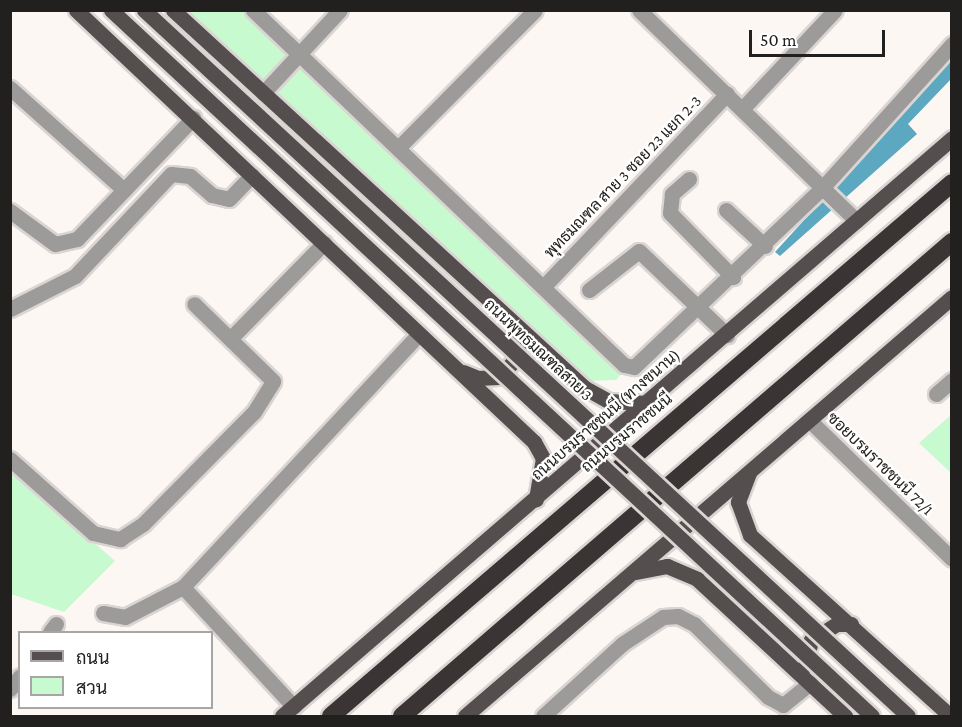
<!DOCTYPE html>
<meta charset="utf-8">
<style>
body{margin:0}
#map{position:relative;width:962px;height:727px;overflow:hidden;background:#fdf7f4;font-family:"Crimson Pro",Sarabun,serif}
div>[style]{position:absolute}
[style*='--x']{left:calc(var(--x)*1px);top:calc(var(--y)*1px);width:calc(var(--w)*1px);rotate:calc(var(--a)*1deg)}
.green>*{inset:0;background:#c8fad0}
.water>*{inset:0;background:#5ba8c0}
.roads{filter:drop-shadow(2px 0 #dad5d2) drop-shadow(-2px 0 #dad5d2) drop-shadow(0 2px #dad5d2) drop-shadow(0 -2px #dad5d2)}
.minor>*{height:15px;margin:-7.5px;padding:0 7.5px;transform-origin:7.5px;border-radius:7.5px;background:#9d9a9a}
.major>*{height:15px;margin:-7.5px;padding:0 7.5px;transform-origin:7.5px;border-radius:7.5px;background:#544f4e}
.highway>*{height:18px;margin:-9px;padding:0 9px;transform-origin:9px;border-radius:9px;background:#3a3534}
.bridges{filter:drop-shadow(2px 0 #dad5d2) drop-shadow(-2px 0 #dad5d2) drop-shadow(0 2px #dad5d2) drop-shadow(0 -2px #dad5d2)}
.major-bridge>*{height:15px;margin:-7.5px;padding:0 7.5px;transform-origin:7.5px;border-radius:7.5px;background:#544f4e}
span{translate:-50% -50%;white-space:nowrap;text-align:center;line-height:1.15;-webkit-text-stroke:4.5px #fff;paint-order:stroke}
.street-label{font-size:16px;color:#22201e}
.frame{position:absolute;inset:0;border:12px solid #22201e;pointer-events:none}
.legend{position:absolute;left:18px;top:631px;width:195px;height:78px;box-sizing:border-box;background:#fff;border:2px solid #a7a6a5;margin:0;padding:8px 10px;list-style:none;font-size:18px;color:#22201e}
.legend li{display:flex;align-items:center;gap:12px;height:30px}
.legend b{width:30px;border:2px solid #a7a6a5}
.scale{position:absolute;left:749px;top:30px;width:136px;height:27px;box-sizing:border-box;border:3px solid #22201e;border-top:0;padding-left:8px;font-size:18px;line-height:21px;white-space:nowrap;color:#22201e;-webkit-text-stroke:4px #fff;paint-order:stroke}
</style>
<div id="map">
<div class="green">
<i style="clip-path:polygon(186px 11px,243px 11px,624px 371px,616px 380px,587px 381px)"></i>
<i style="clip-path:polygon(951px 415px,951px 473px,919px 443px)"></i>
<i style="clip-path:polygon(10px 469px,115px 561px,64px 612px,11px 594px)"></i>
</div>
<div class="water">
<i style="clip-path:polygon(951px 59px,951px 79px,908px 124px,917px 134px,780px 256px,775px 252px)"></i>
</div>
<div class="roads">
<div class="minor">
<i style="--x:253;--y:10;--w:513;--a:43.74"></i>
<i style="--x:624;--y:365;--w:10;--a:11"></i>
<i style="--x:634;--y:367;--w:261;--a:-43.6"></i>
<i style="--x:823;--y:187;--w:193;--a:-47.9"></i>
<i style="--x:639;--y:10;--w:303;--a:44.1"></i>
<i style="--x:10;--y:88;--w:153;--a:41.8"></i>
<i style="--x:263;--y:93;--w:113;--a:-47.1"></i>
<i style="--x:743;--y:108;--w:134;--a:-46.8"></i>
<i style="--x:398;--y:148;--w:194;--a:-45.2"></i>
<i style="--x:689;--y:179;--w:23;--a:139"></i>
<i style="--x:672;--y:194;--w:19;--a:96"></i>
<i style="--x:670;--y:213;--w:90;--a:45.5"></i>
<i style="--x:726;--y:210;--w:53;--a:42.7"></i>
<i style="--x:10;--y:211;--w:56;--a:36.3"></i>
<i style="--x:55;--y:244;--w:23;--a:-13"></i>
<i style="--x:77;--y:239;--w:168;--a:-46.2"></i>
<i style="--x:545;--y:285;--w:264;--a:-46.4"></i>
<i style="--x:589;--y:290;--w:63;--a:-38"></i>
<i style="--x:639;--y:251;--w:122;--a:43.7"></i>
<i style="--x:10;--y:309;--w:73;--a:-26.9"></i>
<i style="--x:75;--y:276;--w:140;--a:-46.7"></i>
<i style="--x:171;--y:174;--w:19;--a:6"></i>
<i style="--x:190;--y:176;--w:29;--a:41"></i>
<i style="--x:212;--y:195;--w:17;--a:13"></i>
<i style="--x:229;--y:199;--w:33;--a:-46"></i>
<i style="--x:231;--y:338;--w:133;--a:-45.6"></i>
<i style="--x:936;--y:394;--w:21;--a:-41"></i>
<i style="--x:809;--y:420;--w:199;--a:44.2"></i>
<i style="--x:10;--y:459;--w:111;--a:41.7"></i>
<i style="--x:93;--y:533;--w:28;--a:13"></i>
<i style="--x:120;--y:539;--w:27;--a:-33"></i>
<i style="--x:143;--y:524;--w:158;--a:-45.3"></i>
<i style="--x:254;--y:412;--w:36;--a:-58"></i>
<i style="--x:273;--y:381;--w:110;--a:-135.7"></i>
<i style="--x:183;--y:587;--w:163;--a:47.2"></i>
<i style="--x:103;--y:613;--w:22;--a:10"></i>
<i style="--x:125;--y:617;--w:65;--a:-27.3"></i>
<i style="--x:183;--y:587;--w:346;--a:-47"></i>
<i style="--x:50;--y:632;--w:10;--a:-53"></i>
<i style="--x:10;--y:689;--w:16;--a:-52"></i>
<i style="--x:543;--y:716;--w:107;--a:-42.3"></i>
<i style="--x:622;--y:644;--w:49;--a:-33.4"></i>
<i style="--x:663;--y:617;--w:15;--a:-4"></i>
<i style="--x:678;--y:616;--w:18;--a:27"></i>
<i style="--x:694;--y:624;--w:104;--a:44.6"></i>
<i style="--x:768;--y:697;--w:17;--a:28"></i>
<i style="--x:783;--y:705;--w:35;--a:-39"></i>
</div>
<div class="major">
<i style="--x:76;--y:10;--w:630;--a:43.33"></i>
<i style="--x:534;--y:442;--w:18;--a:61"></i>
<i style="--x:543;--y:458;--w:42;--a:99.7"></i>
<i style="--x:173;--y:10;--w:559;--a:42.54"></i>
<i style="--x:585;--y:388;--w:26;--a:29"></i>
<i style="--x:608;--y:401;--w:39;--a:3"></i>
<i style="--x:463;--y:372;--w:16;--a:22"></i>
<i style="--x:478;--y:378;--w:20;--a:-3"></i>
<i style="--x:498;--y:377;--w:30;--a:-45"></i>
<i style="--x:519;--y:356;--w:29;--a:-94"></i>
<i style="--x:749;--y:473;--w:31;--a:111"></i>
<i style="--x:738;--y:502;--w:35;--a:70"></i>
<i style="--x:750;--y:535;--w:270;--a:42.1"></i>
<i style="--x:636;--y:572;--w:32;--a:-11"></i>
<i style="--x:667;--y:566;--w:33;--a:23"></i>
<i style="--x:697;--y:579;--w:202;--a:42.8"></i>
<i style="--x:805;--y:666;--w:27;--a:-77"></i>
<i style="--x:811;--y:640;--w:31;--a:-32"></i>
<i style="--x:837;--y:624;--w:14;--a:0"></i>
<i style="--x:282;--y:716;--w:885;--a:-40.78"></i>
<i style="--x:465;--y:716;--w:642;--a:-40.71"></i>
</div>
<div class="highway">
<i style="--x:331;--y:716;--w:818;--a:-40.64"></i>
<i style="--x:402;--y:716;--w:726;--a:-40.76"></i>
</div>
</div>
<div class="bridges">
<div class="major-bridge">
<i style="--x:111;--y:10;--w:1038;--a:42.85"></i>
<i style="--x:144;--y:10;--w:1040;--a:42.74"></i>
</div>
</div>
<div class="street-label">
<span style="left:623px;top:177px;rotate:-46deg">พุทธมณฑล สาย 3 ซอย 23 แยก 2-3</span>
<span style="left:538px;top:350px;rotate:43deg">ถนนพุทธมณฑลสาย 3</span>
<span style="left:606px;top:415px;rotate:-41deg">ถนนบรมราชชนนี (ทางขนาน)</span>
<span style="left:627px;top:433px;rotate:-40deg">ถนนบรมราชชนนี</span>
<span style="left:880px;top:464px;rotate:44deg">ซอยบรมราชชนนี 72/1</span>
</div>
<div class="frame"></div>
<ul class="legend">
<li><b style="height:8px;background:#544f4e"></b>ถนน</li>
<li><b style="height:16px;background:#c8fad0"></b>สวน</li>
</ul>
<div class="scale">50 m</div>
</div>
